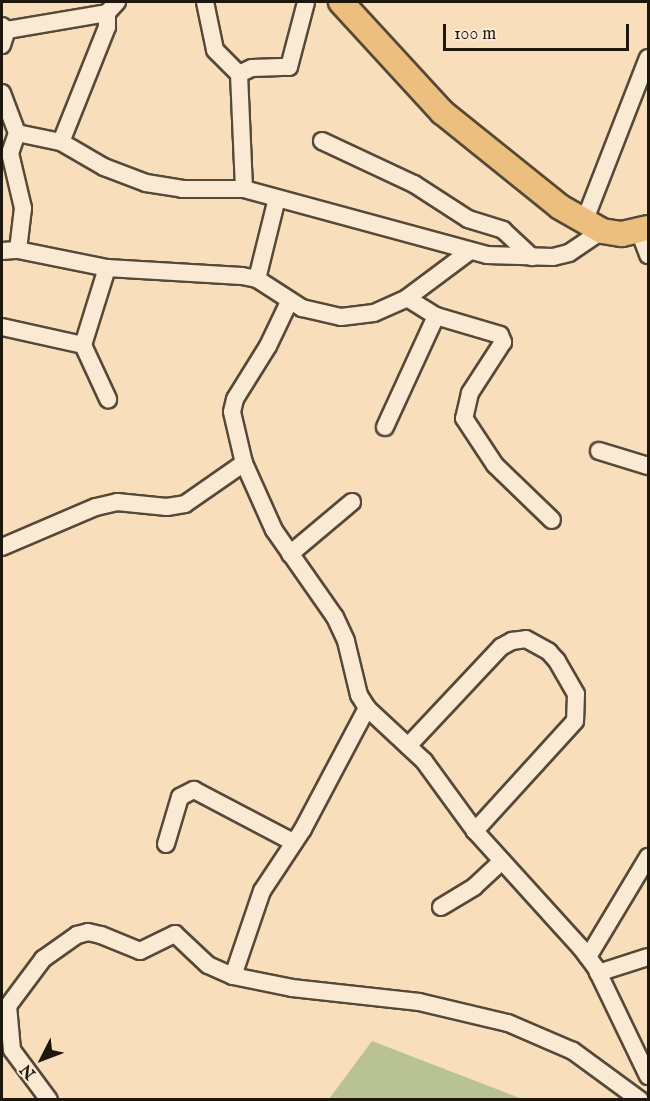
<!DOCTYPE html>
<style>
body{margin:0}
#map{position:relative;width:650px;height:1101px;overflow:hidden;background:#f9debb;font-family:"IM FELL English",serif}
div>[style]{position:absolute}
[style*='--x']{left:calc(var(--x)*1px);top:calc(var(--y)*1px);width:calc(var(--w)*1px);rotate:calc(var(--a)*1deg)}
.green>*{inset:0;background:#b9c293}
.roads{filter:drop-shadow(2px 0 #554938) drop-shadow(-2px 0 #554938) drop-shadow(0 2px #554938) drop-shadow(0 -2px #554938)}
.minor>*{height:16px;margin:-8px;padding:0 8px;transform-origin:8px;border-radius:8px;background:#fbead3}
.highway>*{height:24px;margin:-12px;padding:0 12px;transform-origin:12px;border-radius:12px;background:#ecbf7e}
span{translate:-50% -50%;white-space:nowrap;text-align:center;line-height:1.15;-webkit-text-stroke:5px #fbead3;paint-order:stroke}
.frame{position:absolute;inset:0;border:3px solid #1e170d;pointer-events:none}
.north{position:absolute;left:12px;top:1029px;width:60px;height:60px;-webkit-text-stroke:4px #fbead3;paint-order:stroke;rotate:228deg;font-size:16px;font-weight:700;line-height:24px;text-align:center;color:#1e170d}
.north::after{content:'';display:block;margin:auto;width:21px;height:27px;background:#1e170d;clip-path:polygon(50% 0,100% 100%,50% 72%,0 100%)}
.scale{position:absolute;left:443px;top:24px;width:186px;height:27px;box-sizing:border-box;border:3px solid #1e170d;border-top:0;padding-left:8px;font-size:18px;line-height:21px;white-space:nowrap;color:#1e170d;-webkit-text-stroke:4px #fbead3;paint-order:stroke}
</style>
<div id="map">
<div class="green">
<i style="clip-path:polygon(372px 1041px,522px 1099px,329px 1099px)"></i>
</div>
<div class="roads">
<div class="minor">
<i style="--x:205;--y:2;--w:49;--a:78.2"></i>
<i style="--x:215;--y:50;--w:34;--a:45"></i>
<i style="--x:239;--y:74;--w:115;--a:87.5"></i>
<i style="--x:2;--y:26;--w:6;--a:39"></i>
<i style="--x:7;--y:30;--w:101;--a:-9.6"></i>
<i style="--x:107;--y:13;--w:15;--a:-48"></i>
<i style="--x:2;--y:45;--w:16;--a:-72"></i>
<i style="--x:239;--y:74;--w:14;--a:-25"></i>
<i style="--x:252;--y:68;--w:37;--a:-2"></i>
<i style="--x:289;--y:67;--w:67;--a:-75.3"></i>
<i style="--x:2;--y:93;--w:43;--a:69.4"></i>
<i style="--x:17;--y:133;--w:21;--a:109"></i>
<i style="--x:10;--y:153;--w:57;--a:76.7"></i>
<i style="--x:23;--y:208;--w:42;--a:96.8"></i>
<i style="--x:17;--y:133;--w:45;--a:11.6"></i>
<i style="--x:61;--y:142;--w:50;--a:30.2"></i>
<i style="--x:104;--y:167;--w:45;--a:20.9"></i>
<i style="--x:146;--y:183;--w:36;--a:9"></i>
<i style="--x:182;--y:189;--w:62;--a:0"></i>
<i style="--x:244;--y:189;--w:252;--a:15.2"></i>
<i style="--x:487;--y:255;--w:66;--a:1.7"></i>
<i style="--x:553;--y:257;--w:16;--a:-14"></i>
<i style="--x:569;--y:253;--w:40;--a:-34"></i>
<i style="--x:322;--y:141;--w:102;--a:25.1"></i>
<i style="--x:414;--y:184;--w:64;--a:32.9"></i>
<i style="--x:468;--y:219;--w:37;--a:17"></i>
<i style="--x:503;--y:230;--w:40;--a:43"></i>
<i style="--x:61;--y:142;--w:124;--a:-68.2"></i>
<i style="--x:107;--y:27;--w:14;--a:-90"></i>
<i style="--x:584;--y:222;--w:176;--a:-68.7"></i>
<i style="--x:639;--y:231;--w:26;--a:69"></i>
<i style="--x:2;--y:251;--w:16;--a:-4"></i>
<i style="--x:18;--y:250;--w:91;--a:11.4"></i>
<i style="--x:107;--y:268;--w:135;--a:3.4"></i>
<i style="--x:242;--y:276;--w:15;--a:11"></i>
<i style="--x:257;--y:279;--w:54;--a:32.8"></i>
<i style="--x:302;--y:308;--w:40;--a:13"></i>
<i style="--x:341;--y:317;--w:33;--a:-7"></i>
<i style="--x:374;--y:313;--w:36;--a:-24"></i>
<i style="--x:407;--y:298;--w:79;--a:-36.7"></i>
<i style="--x:107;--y:268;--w:81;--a:107.3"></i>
<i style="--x:83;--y:345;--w:60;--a:65.2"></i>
<i style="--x:257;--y:279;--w:83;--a:-76.1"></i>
<i style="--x:407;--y:298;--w:34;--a:32"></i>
<i style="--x:436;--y:316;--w:67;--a:16.5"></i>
<i style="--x:500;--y:335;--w:8;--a:67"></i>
<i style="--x:503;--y:342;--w:61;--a:122.9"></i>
<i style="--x:470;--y:393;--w:26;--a:103"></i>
<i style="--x:464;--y:418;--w:56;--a:56.6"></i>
<i style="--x:495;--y:465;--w:79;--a:44"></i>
<i style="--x:289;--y:302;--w:49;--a:115.5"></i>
<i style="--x:268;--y:346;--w:62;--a:121.9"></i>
<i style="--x:235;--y:399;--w:13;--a:103"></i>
<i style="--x:232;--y:412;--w:52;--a:76.8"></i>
<i style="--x:244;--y:463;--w:73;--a:65.9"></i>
<i style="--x:274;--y:530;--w:106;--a:55"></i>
<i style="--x:335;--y:617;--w:26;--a:65"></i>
<i style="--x:346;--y:641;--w:56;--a:76.5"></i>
<i style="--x:359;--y:695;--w:15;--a:58"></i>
<i style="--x:367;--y:708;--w:78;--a:42.9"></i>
<i style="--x:424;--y:761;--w:87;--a:53.9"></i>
<i style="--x:475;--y:831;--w:158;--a:47.8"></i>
<i style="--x:581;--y:948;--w:25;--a:53"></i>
<i style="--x:596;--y:968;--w:120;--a:64.3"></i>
<i style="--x:2;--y:327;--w:83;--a:12.5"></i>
<i style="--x:385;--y:427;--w:122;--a:-65.3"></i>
<i style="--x:599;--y:451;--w:51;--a:17"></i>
<i style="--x:2;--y:547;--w:102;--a:-23.1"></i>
<i style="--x:96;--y:507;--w:22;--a:-13"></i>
<i style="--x:117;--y:502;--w:50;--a:5.7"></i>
<i style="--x:167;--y:507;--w:18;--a:-9"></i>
<i style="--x:185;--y:504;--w:72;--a:-34.8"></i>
<i style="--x:290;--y:554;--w:81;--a:-40"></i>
<i style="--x:408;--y:746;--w:136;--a:-46.8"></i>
<i style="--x:501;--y:647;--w:13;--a:-29"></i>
<i style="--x:512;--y:641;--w:14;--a:-8"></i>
<i style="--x:526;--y:639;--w:26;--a:29"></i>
<i style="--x:549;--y:652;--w:12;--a:48"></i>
<i style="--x:557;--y:661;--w:38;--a:60"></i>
<i style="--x:576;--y:694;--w:27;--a:92"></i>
<i style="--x:575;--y:721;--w:149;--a:132.3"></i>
<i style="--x:166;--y:844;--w:49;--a:-73.4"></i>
<i style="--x:180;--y:797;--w:16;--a:-27"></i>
<i style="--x:194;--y:790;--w:112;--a:27.7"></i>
<i style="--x:441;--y:907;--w:39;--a:-31"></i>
<i style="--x:474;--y:887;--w:38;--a:-43"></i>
<i style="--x:588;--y:957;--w:117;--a:-59"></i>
<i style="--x:598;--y:973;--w:52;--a:-17.7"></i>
<i style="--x:233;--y:976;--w:90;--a:-71.2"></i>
<i style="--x:262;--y:891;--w:74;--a:-56.5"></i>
<i style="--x:303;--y:829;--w:137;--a:-62.1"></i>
<i style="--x:8;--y:1006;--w:44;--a:84.8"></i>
<i style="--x:12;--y:1050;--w:62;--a:53.5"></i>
<i style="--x:2;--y:1009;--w:7;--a:-27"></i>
<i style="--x:8;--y:1006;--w:59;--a:-53.3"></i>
<i style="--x:43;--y:959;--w:42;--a:-35.2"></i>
<i style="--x:77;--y:935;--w:11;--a:-15"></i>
<i style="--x:88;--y:932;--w:13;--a:13"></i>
<i style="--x:101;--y:935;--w:42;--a:22.3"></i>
<i style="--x:140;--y:951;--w:39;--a:-26"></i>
<i style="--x:175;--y:934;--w:45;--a:43.2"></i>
<i style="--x:208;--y:965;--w:27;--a:24"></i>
<i style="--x:233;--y:976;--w:60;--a:11.5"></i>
<i style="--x:292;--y:988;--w:128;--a:6.3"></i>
<i style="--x:419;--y:1002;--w:91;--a:13.3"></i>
<i style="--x:508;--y:1023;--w:71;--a:23.3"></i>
<i style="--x:573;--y:1051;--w:83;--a:36.2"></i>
</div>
<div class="highway">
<i style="--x:341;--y:2;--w:149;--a:47.4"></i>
<i style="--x:442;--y:112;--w:151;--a:38.8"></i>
<i style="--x:560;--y:207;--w:48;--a:29.7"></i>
<i style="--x:602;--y:231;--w:20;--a:9"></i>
<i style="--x:622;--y:234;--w:27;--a:-13"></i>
</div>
</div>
<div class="frame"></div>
<div class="north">N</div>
<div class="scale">100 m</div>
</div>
